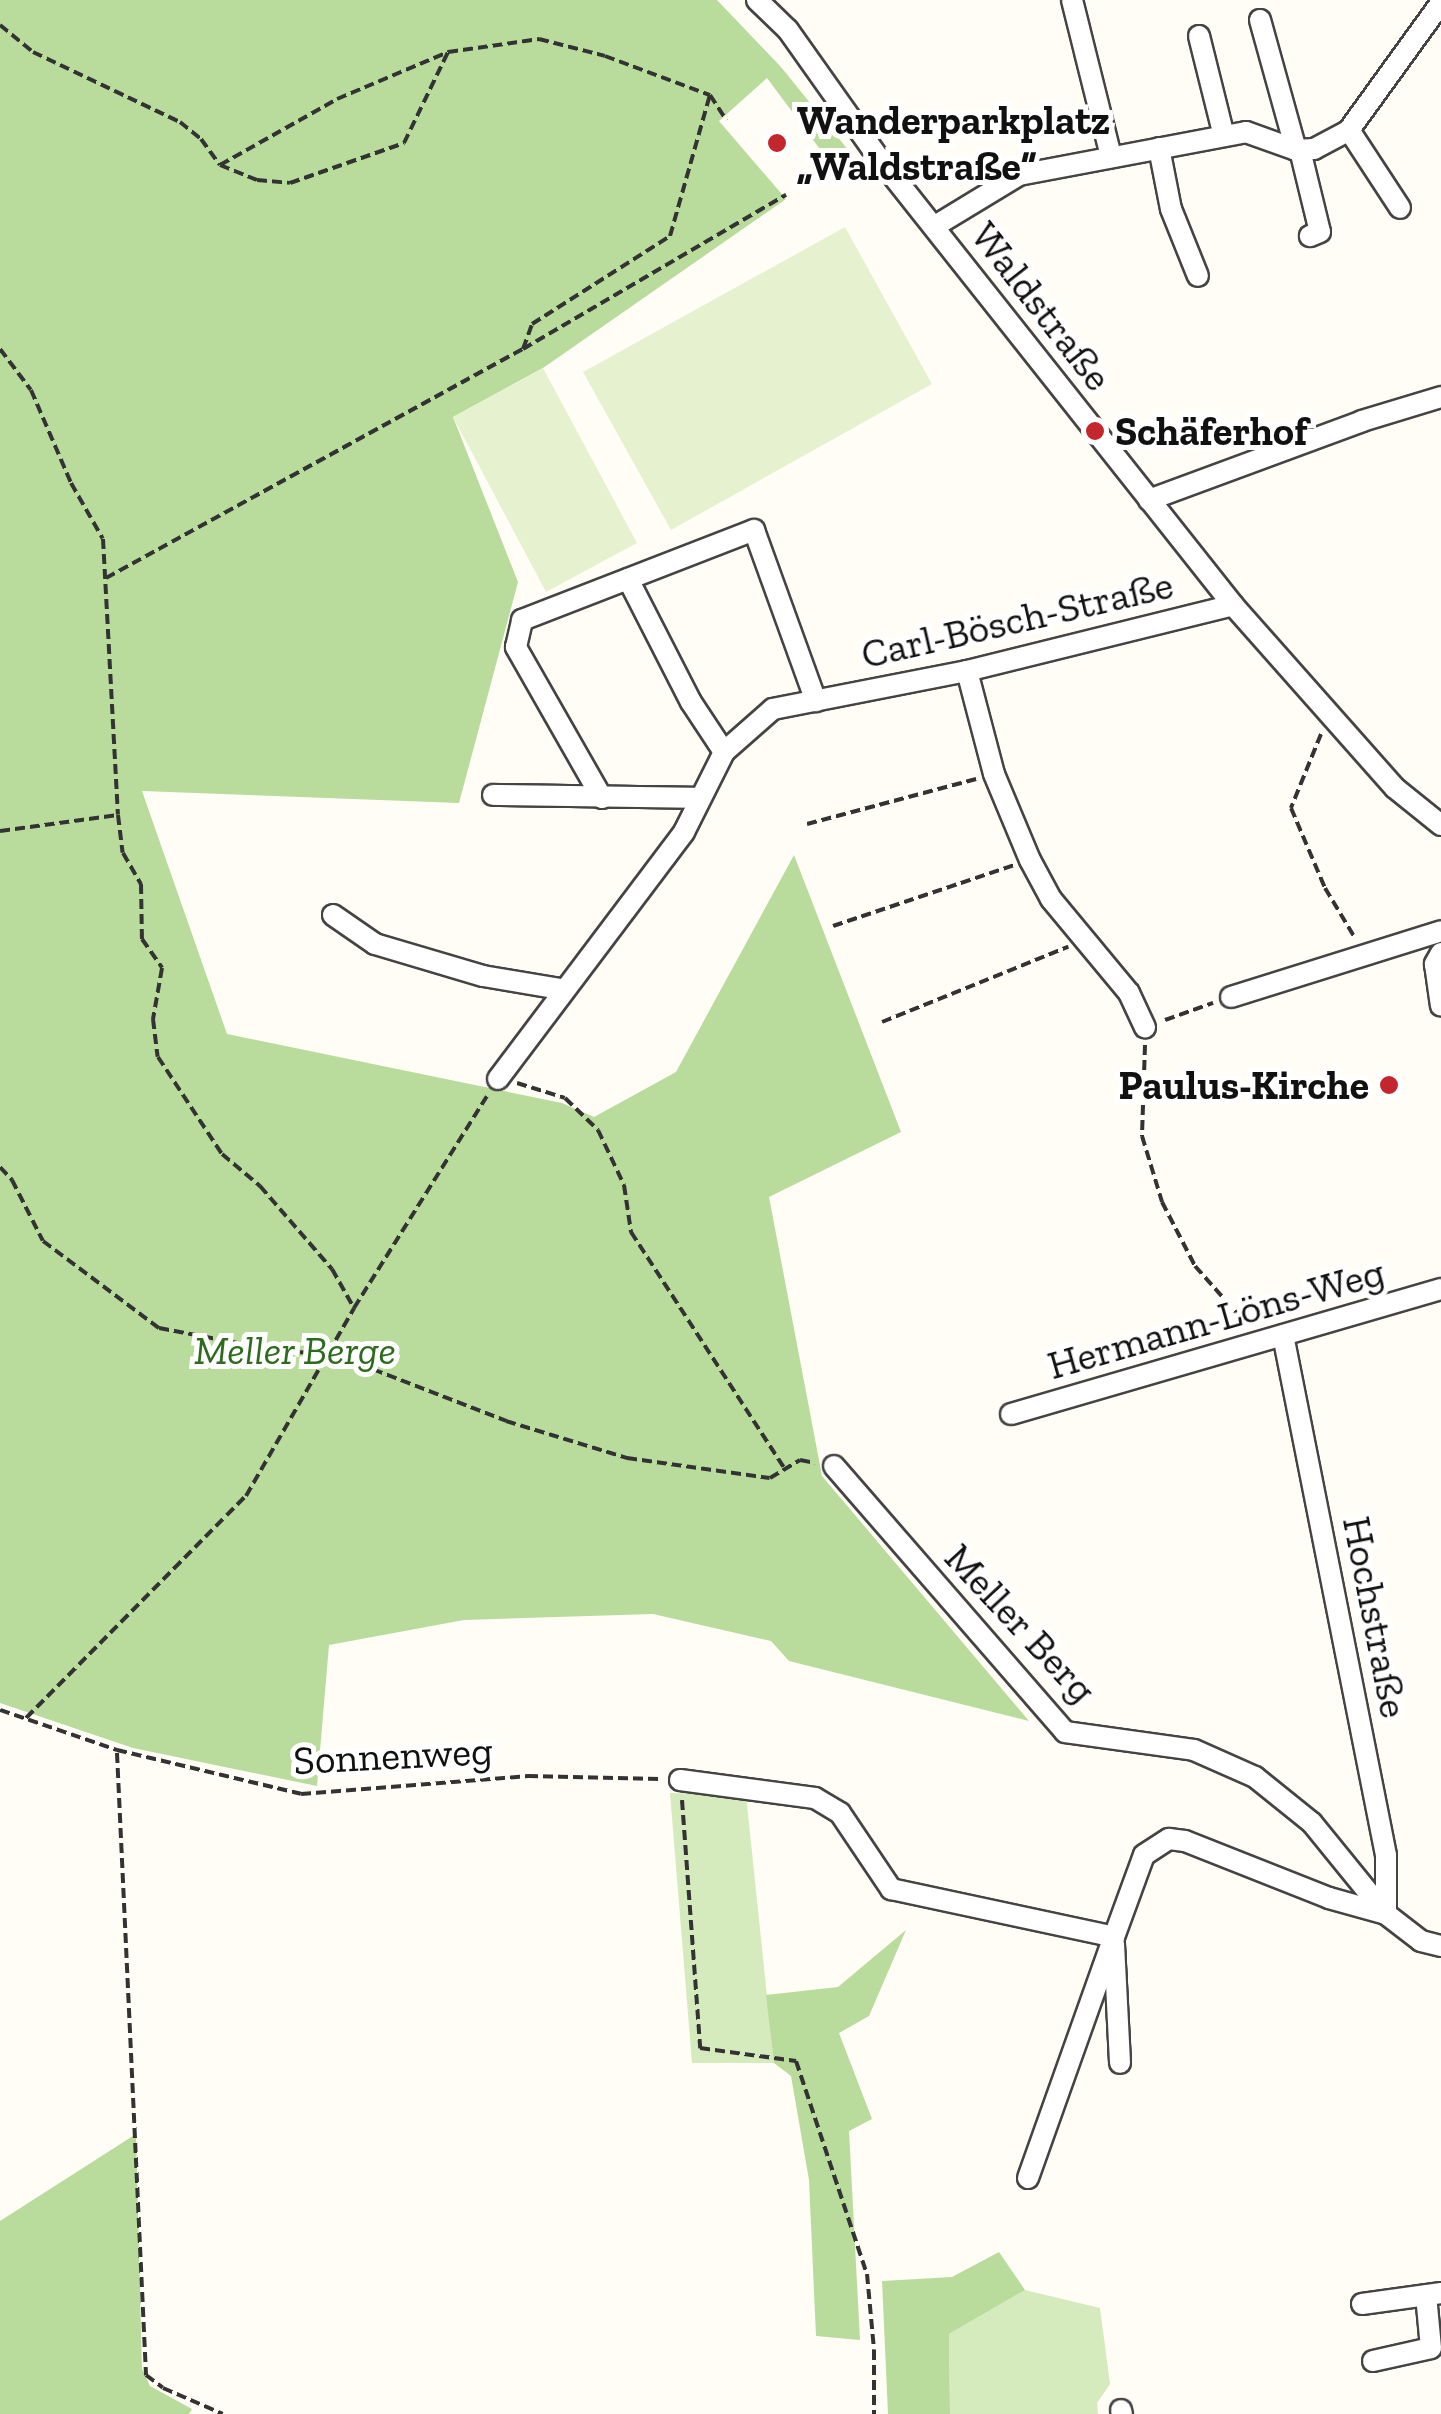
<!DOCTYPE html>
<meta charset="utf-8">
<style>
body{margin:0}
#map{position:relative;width:1441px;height:2414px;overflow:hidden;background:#fffdf5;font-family:"Zilla Slab",serif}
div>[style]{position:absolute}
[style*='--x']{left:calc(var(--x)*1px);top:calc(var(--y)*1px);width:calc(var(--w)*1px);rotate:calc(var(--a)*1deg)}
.green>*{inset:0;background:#d5ebbd}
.forest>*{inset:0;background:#b9dc9c}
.pitch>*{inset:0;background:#e6f2cf}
.path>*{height:4px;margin-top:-2px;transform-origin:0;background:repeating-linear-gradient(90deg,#333 0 10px,transparent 0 15px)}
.roads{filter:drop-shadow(2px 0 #444) drop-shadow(-2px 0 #444) drop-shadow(0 2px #444) drop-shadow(0 -2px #444)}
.minor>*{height:20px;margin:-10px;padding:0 10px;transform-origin:10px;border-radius:10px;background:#fff}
.dots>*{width:28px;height:28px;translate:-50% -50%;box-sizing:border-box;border:5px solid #fff;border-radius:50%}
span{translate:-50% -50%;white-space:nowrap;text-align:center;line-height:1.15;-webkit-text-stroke:10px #fff;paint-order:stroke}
.poi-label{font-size:40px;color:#111;font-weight:700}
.left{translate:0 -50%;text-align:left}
.right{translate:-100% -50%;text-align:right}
.street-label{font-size:40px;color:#111}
.park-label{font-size:40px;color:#2f6b1f;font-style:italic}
</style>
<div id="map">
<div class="green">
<i style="clip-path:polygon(670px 1793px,746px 1795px,774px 2063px,692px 2063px)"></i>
<i style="clip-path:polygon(1025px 2290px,1100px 2308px,1110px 2384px,1097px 2403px,1098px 2414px,950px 2414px,949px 2334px)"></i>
</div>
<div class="forest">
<i style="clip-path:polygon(0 0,717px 0,781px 67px,849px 151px,850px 161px,828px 160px,767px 78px,719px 121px,786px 199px,543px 368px,453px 417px,518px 582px,459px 803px,142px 791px,227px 1034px,562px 1103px,594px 1117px,676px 1072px,794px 855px,901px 1132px,769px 1197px,822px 1476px,1029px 1721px,789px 1661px,771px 1641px,653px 1614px,464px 1620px,329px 1645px,317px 1786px,133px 1748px,0 1703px)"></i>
<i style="clip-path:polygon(906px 1930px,869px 2016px,839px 2033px,872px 2119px,849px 2131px,860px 2340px,816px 2336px,809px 2180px,791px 2076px,774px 2063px,766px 1995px,838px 1987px)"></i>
<i style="clip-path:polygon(136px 2134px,142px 2369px,150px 2386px,192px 2409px,189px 2414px,0 2414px,0 2221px)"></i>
<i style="clip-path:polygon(999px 2252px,1025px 2290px,949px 2334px,950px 2414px,888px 2414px,882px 2281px,952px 2277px)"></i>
</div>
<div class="pitch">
<i style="clip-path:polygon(845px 227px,932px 384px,671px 530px,583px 372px)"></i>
<i style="clip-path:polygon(543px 368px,637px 543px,546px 592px,453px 417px)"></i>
</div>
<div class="path">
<i style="--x:0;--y:25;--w:43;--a:39.3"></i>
<i style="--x:33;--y:52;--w:163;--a:25.5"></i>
<i style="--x:180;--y:122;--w:27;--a:39"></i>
<i style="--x:201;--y:139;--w:32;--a:54"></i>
<i style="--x:220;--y:165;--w:40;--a:22"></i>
<i style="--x:257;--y:180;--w:33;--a:5"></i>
<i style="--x:290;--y:183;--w:121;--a:-19.3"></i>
<i style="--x:404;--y:143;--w:101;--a:-64.2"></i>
<i style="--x:448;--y:52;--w:92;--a:-8.1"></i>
<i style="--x:539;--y:39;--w:68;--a:14.4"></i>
<i style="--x:605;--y:56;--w:112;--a:20.4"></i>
<i style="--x:220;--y:165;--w:134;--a:-29.4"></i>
<i style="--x:337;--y:99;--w:121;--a:-22.9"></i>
<i style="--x:0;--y:349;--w:51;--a:52.9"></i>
<i style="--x:31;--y:390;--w:101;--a:66.7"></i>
<i style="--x:71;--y:483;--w:64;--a:60.3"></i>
<i style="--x:103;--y:539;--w:276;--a:86.9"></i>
<i style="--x:118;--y:815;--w:38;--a:83"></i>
<i style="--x:123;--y:853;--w:36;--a:60"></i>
<i style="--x:141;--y:884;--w:55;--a:89"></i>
<i style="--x:142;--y:939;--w:35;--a:55"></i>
<i style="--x:162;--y:968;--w:52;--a:100"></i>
<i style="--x:153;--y:1019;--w:38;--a:83"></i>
<i style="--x:158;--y:1057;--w:116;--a:56.6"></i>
<i style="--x:222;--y:1154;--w:50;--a:40.1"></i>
<i style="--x:260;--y:1186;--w:110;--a:49.1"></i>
<i style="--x:332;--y:1269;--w:45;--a:60.6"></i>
<i style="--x:523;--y:349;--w:27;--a:-70"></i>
<i style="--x:532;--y:324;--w:164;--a:-32.5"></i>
<i style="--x:670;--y:236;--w:147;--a:-74.2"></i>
<i style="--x:710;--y:95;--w:30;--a:57"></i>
<i style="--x:106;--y:578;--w:476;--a:-28.8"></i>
<i style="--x:523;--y:349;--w:305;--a:-30.4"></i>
<i style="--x:1321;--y:734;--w:80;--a:112.1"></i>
<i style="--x:1291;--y:808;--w:87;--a:67"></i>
<i style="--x:1325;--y:888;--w:58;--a:59"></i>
<i style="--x:807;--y:824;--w:175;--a:-14.9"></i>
<i style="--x:0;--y:831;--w:119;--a:-7.7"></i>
<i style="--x:833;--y:926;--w:191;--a:-18.6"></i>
<i style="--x:1165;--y:1020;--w:51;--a:-19.5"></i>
<i style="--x:882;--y:1022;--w:201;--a:-22"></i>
<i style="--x:1145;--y:1045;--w:91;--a:91.9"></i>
<i style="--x:1142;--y:1136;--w:69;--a:73.1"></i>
<i style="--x:1162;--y:1202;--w:72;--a:62.7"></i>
<i style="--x:1195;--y:1266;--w:71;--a:48.4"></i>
<i style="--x:1242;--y:1319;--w:13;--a:23"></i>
<i style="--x:517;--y:1083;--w:50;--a:17.4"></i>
<i style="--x:565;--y:1098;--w:46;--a:44.1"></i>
<i style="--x:598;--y:1130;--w:61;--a:64.7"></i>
<i style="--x:624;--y:1185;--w:48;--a:81.5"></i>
<i style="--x:631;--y:1232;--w:283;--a:57"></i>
<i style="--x:0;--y:1167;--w:18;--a:47"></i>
<i style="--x:12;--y:1180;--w:68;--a:63.1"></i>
<i style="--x:43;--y:1241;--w:145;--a:36.9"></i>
<i style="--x:159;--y:1328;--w:128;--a:10.8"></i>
<i style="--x:285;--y:1352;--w:46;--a:1.2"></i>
<i style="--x:331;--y:1353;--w:188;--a:21.2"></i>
<i style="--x:506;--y:1421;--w:127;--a:17"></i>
<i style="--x:627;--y:1458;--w:144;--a:8"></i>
<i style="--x:770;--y:1478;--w:35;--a:-31"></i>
<i style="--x:800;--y:1460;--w:15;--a:11"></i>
<i style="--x:0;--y:1710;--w:124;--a:18.9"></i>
<i style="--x:117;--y:1750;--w:189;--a:13.4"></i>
<i style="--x:301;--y:1794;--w:228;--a:-4.5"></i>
<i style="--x:528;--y:1776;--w:132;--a:1.3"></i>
<i style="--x:26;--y:1718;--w:313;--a:-45.3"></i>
<i style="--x:246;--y:1496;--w:217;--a:-60.1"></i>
<i style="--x:354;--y:1308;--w:250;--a:-57.9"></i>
<i style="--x:117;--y:1753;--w:623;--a:87.33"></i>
<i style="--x:146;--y:2375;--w:21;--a:37"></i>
<i style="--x:163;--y:2388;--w:65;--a:23.4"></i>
<i style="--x:682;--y:1800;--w:249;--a:85.8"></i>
<i style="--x:700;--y:2048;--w:97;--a:7.7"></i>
<i style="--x:796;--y:2061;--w:225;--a:71.6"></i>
<i style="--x:867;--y:2274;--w:76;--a:84.7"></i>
<i style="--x:874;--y:2350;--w:64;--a:90"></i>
</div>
<div class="roads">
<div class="minor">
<i style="--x:757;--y:0;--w:43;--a:44.1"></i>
<i style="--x:788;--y:30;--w:156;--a:54.7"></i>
<i style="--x:878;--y:157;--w:572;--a:51.61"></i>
<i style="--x:1233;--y:605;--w:244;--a:48.5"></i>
<i style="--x:1395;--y:788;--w:59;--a:38.8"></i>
<i style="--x:1072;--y:0;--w:162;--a:76"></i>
<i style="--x:1260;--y:20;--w:135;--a:74.5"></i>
<i style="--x:1199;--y:36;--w:103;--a:76"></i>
<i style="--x:1349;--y:130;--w:93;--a:56.8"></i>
<i style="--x:1159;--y:148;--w:62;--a:78.9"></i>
<i style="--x:1171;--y:209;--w:72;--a:68.1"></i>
<i style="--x:1300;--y:150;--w:84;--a:76.3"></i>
<i style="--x:1320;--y:232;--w:11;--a:158"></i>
<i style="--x:935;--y:226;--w:98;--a:-31.3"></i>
<i style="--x:1019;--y:175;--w:231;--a:-10.7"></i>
<i style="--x:1246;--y:132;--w:53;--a:19.8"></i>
<i style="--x:1296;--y:150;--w:18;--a:-3"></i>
<i style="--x:1314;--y:149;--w:40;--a:-28"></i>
<i style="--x:1349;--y:130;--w:157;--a:-54.1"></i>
<i style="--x:1149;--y:500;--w:227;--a:-20.3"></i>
<i style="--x:1362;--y:421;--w:83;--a:-16.9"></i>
<i style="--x:628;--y:579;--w:138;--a:62.9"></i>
<i style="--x:691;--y:702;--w:60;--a:56.6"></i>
<i style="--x:967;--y:671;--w:106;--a:75.3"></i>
<i style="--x:994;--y:774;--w:93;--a:67.3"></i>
<i style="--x:1030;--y:860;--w:44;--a:61.7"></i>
<i style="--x:1051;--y:899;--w:122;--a:50.3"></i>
<i style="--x:1129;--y:993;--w:38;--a:65"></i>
<i style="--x:493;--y:795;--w:205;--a:0.8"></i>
<i style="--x:602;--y:798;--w:174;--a:-119.7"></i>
<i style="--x:516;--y:647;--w:28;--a:-77"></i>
<i style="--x:522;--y:620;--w:249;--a:-21.2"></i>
<i style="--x:754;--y:530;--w:182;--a:70.1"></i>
<i style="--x:333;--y:915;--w:51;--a:34.6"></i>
<i style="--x:375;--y:944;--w:113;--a:16.5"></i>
<i style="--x:483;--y:976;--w:79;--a:9.5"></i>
<i style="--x:1441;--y:953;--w:13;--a:119"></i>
<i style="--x:1435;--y:964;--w:42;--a:81.9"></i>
<i style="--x:1231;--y:997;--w:220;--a:-17.4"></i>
<i style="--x:498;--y:1079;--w:309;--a:-53"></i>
<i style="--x:684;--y:832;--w:89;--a:-63.4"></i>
<i style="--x:724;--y:752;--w:65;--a:-41.3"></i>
<i style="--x:773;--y:709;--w:198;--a:-11.1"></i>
<i style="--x:967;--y:671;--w:274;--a:-13.9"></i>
<i style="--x:1283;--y:1335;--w:530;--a:78.8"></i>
<i style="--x:1386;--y:1855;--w:59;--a:90"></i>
<i style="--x:1011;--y:1414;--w:448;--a:-16.2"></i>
<i style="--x:834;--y:1466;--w:352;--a:49"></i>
<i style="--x:1065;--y:1732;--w:130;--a:7.9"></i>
<i style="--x:1194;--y:1750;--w:67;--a:23.9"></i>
<i style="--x:1255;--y:1777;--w:73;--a:38.9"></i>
<i style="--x:1312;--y:1823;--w:117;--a:50.9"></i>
<i style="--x:1386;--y:1914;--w:44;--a:37.6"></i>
<i style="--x:1421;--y:1941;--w:21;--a:14"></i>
<i style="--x:680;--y:1780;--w:136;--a:7.6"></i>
<i style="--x:815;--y:1798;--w:29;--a:31"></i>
<i style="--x:840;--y:1813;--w:92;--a:56.1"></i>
<i style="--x:891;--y:1889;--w:228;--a:12.1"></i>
<i style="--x:1114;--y:1937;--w:87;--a:-69.9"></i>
<i style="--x:1144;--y:1855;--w:30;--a:-33"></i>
<i style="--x:1169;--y:1839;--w:16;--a:7"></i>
<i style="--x:1185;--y:1841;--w:155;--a:21.6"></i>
<i style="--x:1329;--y:1898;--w:59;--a:15.7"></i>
<i style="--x:1114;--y:1944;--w:119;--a:87.1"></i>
<i style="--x:1028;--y:2178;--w:256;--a:-70.4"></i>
<i style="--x:1362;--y:2304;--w:80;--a:-7.9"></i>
<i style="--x:1373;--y:2361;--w:59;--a:-12.6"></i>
<i style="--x:1431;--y:2348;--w:53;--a:-95.4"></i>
<i style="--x:1121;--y:2410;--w:4;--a:76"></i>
</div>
</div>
<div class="dots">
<i style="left:777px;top:143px;background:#c4262e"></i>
<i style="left:1095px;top:431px;background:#c4262e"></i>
<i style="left:1389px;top:1085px;background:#c4262e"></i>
</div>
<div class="poi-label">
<span class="left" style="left:797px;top:143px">Wanderparkplatz<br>„Waldstraße“</span>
<span class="left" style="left:1115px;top:431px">Schäferhof</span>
<span class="right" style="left:1369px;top:1085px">Paulus-Kirche</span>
</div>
<div class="street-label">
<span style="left:1042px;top:306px;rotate:52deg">Waldstraße</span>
<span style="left:1017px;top:619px;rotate:-13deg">Carl-Bösch-Straße</span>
<span style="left:1216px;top:1318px;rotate:-16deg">Hermann-Löns-Weg</span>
<span style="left:1376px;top:1617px;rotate:79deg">Hochstraße</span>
<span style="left:1021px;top:1623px;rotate:47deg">Meller Berg</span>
<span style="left:393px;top:1755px;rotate:-3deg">Sonnenweg</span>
</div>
<div class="park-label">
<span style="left:295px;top:1350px">Meller Berge</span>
</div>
</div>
